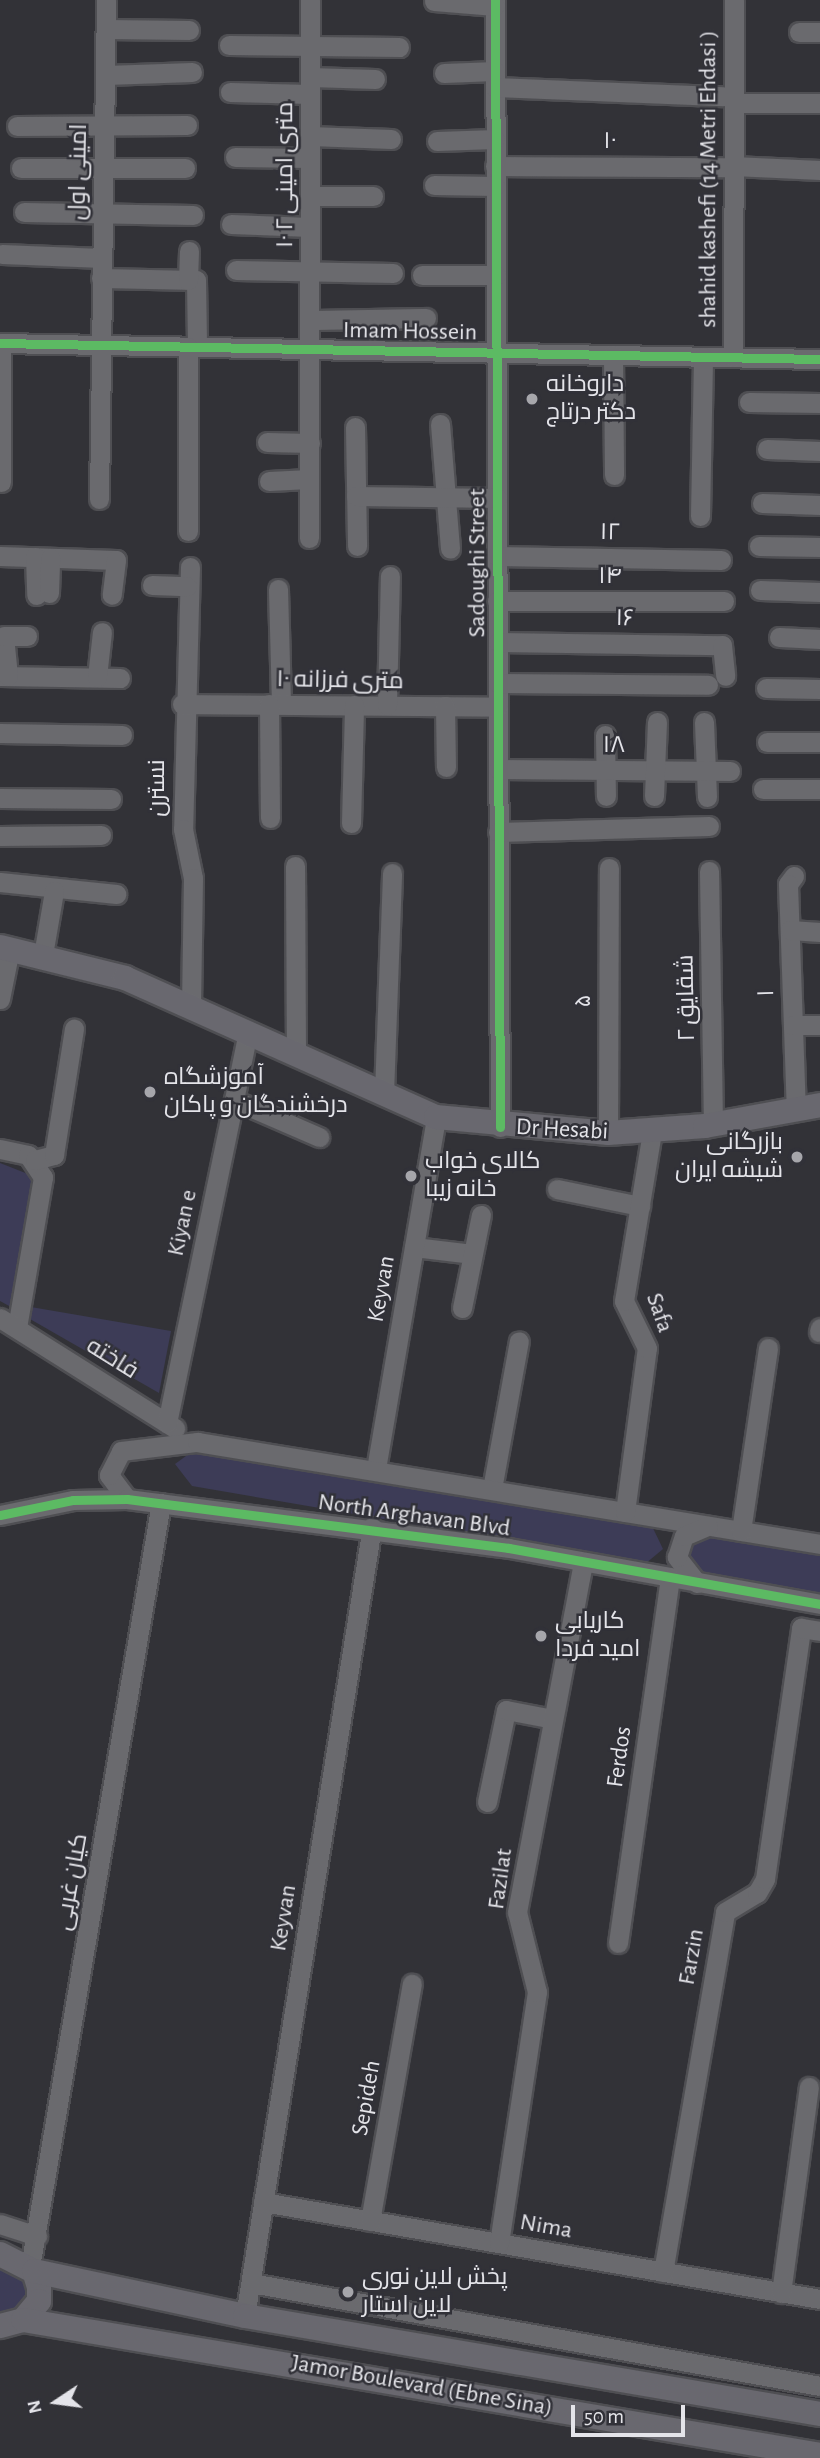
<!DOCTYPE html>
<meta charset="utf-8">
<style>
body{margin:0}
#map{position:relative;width:820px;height:2458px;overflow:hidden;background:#323237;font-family:"Alegreya Sans",Cairo,sans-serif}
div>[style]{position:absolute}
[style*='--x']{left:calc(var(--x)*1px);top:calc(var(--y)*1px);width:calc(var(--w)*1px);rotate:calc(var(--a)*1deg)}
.green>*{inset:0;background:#3d3c57}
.roads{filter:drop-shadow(2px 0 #4f4f53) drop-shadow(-2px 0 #4f4f53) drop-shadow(0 2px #4f4f53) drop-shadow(0 -2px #4f4f53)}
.minor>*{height:19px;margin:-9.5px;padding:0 9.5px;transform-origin:9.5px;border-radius:9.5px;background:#6a6a6e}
.major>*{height:24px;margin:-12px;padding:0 12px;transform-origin:12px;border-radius:12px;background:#69686f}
.cycleway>*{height:9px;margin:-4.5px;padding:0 4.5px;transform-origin:4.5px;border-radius:4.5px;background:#5cba63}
.dots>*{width:19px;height:19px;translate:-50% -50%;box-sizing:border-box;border:4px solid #313138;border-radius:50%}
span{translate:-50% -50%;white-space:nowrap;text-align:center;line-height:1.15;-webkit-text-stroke:5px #313138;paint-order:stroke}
.street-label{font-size:24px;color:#e4e4e9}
.poi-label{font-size:24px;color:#e4e4e9}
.left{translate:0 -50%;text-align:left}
.right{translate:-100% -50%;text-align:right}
.north{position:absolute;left:21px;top:2367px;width:70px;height:70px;-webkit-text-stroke:5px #313138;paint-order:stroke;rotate:257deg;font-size:19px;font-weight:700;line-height:28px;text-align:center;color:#e4e4e9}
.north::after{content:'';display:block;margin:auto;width:24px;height:32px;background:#e4e4e9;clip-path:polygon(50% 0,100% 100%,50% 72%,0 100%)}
.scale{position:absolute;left:571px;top:2405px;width:114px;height:32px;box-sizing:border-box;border:4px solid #e4e4e9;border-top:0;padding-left:9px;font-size:21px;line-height:24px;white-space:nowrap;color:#e4e4e9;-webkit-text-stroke:5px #313138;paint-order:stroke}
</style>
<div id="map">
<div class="green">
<i style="clip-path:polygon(0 1163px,33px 1176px,11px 1307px,0 1301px)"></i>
<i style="clip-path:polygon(25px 1306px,171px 1331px,159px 1393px,23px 1315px)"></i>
<i style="clip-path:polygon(197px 1448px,651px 1524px,663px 1549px,645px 1564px,192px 1486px,175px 1464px)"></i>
<i style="clip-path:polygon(704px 1535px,820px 1554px,820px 1596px,702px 1575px,685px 1561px,685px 1544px)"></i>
<i style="clip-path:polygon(0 2264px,26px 2284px,25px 2305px,0 2316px)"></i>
</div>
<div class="roads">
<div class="minor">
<i style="--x:495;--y:0;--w:1127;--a:89.75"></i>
<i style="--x:434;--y:1;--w:61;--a:4.7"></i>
<i style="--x:106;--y:29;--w:83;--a:0.7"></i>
<i style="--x:799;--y:32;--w:21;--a:0"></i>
<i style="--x:229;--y:45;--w:170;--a:0.7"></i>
<i style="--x:444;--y:73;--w:51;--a:-2.2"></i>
<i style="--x:106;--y:75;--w:86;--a:-2"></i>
<i style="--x:310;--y:77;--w:65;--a:1.8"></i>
<i style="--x:495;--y:87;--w:228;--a:2.3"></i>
<i style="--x:230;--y:92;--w:80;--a:1.4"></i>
<i style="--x:734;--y:103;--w:86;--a:0"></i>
<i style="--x:17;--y:126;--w:170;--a:-0.3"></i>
<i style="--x:310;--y:136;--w:81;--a:2.1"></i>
<i style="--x:437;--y:141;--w:58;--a:-2"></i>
<i style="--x:235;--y:157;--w:75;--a:0.8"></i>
<i style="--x:495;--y:166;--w:229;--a:0.3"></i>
<i style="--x:733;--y:166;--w:87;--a:2.6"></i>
<i style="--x:21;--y:168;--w:164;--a:0"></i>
<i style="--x:434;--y:185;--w:61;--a:0.9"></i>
<i style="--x:310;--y:196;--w:63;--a:0"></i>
<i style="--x:24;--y:212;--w:169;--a:1"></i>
<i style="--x:231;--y:224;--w:79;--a:2.2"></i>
<i style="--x:2;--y:254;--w:100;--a:2.3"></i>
<i style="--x:236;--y:270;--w:157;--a:1.1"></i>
<i style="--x:422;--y:275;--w:74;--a:0"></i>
<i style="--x:101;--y:278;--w:95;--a:1.2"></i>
<i style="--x:196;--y:280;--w:67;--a:89.1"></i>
<i style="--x:188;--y:280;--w:29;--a:-88"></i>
<i style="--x:310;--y:320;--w:116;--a:-1"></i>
<i style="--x:0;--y:343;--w:820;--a:1.12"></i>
<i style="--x:613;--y:355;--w:120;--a:89.5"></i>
<i style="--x:733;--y:357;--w:357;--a:-89.8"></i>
<i style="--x:749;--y:402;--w:71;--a:0.8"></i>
<i style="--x:440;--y:424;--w:125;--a:85.4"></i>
<i style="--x:355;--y:427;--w:119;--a:89"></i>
<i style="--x:267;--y:442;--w:43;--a:1.3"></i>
<i style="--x:767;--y:449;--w:53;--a:2.2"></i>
<i style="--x:269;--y:481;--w:40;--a:-2.9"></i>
<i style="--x:1;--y:482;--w:139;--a:-90"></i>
<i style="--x:356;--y:496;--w:141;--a:0.8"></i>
<i style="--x:99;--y:499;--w:499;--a:-89.2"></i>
<i style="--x:762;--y:503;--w:58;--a:2"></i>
<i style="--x:700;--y:516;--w:159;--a:-88.9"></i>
<i style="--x:188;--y:531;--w:184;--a:-90"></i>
<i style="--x:309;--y:538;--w:538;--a:-89.89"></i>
<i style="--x:759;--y:546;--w:61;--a:0.9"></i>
<i style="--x:0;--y:556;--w:116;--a:2"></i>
<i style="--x:116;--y:560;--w:35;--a:97"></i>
<i style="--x:497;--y:556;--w:224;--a:1"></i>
<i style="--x:35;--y:557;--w:38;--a:88"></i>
<i style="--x:190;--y:567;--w:262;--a:91.5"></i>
<i style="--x:183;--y:829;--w:50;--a:78.5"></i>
<i style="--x:193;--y:878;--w:130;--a:90.9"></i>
<i style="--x:152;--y:585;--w:35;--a:2"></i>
<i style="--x:278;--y:589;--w:115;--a:88.5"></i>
<i style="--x:760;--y:590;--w:60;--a:1.9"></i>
<i style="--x:49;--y:593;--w:35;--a:-88"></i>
<i style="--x:497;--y:601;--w:227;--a:0"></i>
<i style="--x:779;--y:637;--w:41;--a:2.8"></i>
<i style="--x:498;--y:642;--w:224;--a:0.8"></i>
<i style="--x:722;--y:645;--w:31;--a:84"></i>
<i style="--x:0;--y:676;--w:120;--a:1"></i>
<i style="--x:8;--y:676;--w:40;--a:-95.7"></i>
<i style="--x:4;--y:636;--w:23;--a:0"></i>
<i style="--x:97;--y:677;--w:45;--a:-83.7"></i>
<i style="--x:498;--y:683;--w:210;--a:0.5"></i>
<i style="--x:766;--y:688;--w:54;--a:1.1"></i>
<i style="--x:182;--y:704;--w:316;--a:0.5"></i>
<i style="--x:269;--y:704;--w:114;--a:89.5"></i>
<i style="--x:387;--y:705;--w:129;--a:-88.7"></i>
<i style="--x:445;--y:706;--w:61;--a:89.1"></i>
<i style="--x:704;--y:722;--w:75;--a:87.7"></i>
<i style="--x:0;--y:733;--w:122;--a:0.9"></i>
<i style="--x:605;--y:735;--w:61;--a:89.1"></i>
<i style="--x:767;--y:742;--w:53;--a:0"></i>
<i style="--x:498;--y:769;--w:232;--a:0.5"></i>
<i style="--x:763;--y:789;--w:57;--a:0"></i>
<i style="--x:654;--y:796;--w:74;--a:-87.7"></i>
<i style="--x:0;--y:798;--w:111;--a:0.5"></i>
<i style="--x:351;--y:823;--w:118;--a:-88.5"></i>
<i style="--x:498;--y:832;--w:211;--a:-1.6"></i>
<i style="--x:0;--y:836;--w:101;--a:-0.6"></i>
<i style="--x:295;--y:866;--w:188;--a:89.7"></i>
<i style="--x:709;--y:871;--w:254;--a:89.1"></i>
<i style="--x:794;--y:876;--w:10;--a:127"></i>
<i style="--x:788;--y:884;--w:225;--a:88"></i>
<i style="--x:0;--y:882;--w:117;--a:5.9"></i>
<i style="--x:790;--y:930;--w:30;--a:4"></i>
<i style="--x:43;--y:955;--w:65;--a:-80.2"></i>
<i style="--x:0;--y:999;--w:51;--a:-78.7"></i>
<i style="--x:793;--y:1025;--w:27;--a:0"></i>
<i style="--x:384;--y:1093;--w:220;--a:-87.9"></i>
<i style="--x:234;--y:1100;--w:93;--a:23.5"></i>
<i style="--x:608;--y:1133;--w:265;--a:-89.8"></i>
<i style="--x:0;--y:1149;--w:29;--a:12"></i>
<i style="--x:28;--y:1155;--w:27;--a:56"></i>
<i style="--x:43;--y:1177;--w:153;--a:99.8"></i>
<i style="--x:35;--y:1160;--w:20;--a:-15"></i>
<i style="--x:54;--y:1155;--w:128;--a:-81"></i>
<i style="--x:557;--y:1189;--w:85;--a:11.6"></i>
<i style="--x:414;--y:1247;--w:59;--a:6.8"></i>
<i style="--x:462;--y:1308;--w:95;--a:-78.5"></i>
<i style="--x:0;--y:1318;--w:207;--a:32.2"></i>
<i style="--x:819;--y:1332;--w:4;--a:-76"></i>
<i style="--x:167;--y:1423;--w:398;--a:-78.3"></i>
<i style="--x:376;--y:1469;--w:357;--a:-80.3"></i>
<i style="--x:492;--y:1489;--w:150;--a:-79.7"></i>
<i style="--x:127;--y:1499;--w:30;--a:-127"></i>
<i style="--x:109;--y:1475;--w:27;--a:-63"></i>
<i style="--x:121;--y:1451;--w:77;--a:-6.8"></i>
<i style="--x:197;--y:1442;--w:631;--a:9.3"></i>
<i style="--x:625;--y:1512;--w:165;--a:-82.4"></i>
<i style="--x:647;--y:1348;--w:52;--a:-116.1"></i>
<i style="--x:624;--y:1301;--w:171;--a:-80.6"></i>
<i style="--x:0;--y:1515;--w:75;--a:-11.6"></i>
<i style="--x:73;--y:1500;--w:54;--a:-1.1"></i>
<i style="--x:127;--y:1499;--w:385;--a:7.3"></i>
<i style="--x:509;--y:1548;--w:316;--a:10.2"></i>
<i style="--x:741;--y:1531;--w:185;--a:-81.6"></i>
<i style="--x:697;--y:1583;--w:33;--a:-128"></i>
<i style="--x:677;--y:1557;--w:22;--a:-72"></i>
<i style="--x:684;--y:1536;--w:26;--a:-23"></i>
<i style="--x:487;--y:1802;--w:94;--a:-78.3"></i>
<i style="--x:506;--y:1710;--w:48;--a:10.8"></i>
<i style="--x:618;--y:1943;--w:369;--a:-81.9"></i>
<i style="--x:263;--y:2202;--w:565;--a:9.88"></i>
<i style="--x:370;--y:2221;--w:241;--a:-80"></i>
<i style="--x:0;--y:2224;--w:39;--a:18"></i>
<i style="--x:499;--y:2243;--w:254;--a:-81.4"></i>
<i style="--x:537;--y:1992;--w:82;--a:-104"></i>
<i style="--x:517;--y:1912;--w:356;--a:-79.3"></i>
<i style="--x:30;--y:2267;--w:775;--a:-80.27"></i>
<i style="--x:663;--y:2272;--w:365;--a:-80.2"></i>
<i style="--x:725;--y:1912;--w:37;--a:-31"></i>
<i style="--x:757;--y:1893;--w:16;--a:-60"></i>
<i style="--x:765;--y:1879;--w:254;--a:-81.8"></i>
<i style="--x:801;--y:1628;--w:19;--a:9"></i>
<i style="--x:251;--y:2283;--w:578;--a:10.26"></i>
<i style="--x:781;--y:2293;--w:208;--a:-82.3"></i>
<i style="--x:245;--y:2316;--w:799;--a:-80.86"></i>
</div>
<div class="major">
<i style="--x:0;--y:947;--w:129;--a:13.9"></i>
<i style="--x:125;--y:978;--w:341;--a:24.1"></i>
<i style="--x:436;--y:1117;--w:173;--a:5.3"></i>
<i style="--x:608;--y:1133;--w:97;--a:-4.1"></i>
<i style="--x:705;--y:1126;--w:117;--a:-10.3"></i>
<i style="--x:0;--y:2254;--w:38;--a:27"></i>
<i style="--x:34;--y:2271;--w:17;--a:73"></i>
<i style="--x:39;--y:2287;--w:14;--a:90"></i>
<i style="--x:39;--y:2301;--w:25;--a:130"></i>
<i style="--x:23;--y:2320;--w:24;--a:165"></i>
<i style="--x:34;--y:2271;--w:216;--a:12"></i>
<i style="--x:245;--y:2316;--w:583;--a:9.67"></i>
<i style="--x:23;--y:2320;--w:808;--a:9.61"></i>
</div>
</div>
<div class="cycleway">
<i style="--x:495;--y:0;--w:1127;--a:89.75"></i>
<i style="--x:0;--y:343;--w:820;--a:1.12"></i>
<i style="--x:0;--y:1515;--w:75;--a:-11.6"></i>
<i style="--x:73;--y:1500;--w:54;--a:-1.1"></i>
<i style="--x:127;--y:1499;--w:385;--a:7.3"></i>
<i style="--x:509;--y:1548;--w:316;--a:10.2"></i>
</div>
<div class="dots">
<i style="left:532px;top:399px;background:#a6a6ab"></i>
<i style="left:150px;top:1092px;background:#a6a6ab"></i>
<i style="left:797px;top:1157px;background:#a6a6ab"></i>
<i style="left:411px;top:1176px;background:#a6a6ab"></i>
<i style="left:541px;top:1636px;background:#a6a6ab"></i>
<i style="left:348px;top:2292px;background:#a6a6ab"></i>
</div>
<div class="street-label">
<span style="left:610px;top:142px">۱۰</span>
<span style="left:79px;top:172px;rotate:-89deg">امینی اول</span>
<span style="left:286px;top:175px;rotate:-90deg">۱۰ متری امینی ۲</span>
<span style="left:709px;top:179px;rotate:-90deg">shahid kashefi (14 Metri Ehdasi )</span>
<span style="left:410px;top:332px;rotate:1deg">Imam Hossein</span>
<span style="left:610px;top:533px;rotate:1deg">۱۲</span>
<span style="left:478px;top:563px;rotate:-90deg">Sadoughi Street</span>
<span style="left:610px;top:577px">۱۴</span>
<span style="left:625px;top:619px;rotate:1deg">۱۶</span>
<span style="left:340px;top:681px;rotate:1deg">۱۰ متری فرزانه</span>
<span style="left:614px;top:746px">۱۸</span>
<span style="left:158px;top:788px;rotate:-90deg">نسترن</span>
<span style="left:767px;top:993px;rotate:-92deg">۱</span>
<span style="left:687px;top:998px;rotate:-91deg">شقایق ۲</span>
<span style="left:584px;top:1001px;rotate:-90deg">۵</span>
<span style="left:562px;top:1130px;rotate:3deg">Dr Hesabi</span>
<span style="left:183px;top:1223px;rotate:-78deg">Kiyan e</span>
<span style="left:382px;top:1289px;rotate:-80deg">Keyvan</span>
<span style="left:659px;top:1313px;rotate:71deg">Safa</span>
<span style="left:112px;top:1359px;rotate:32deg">فاخته</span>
<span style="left:414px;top:1516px;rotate:8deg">North Arghavan Blvd</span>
<span style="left:620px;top:1757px;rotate:-82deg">Ferdos</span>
<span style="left:501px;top:1879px;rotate:-82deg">Fazilat</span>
<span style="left:72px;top:1882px;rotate:-80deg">کیان غربی</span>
<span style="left:284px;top:1918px;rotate:-81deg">Keyvan</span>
<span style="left:692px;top:1957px;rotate:-80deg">Farzin</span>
<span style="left:367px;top:2098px;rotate:-80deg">Sepideh</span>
<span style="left:546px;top:2227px;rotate:10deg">Nima</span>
<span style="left:422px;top:2386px;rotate:10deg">Jamor Boulevard (Ebne Sina)</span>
</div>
<div class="poi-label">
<span class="left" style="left:546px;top:399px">داروخانه<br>دکتر درتاج</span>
<span class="left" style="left:164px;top:1092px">آموزشگاه<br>درخشندگان و پاکان</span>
<span class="right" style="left:783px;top:1157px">بازرگانی<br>شیشه ایران</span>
<span class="left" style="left:425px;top:1176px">کالای خواب<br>خانه زیبا</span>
<span class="left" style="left:555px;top:1636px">کاریابی<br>امید فردا</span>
<span class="left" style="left:362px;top:2292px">پخش لاین نوری<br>لاین استار</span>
</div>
<div class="north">N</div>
<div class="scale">50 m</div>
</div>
